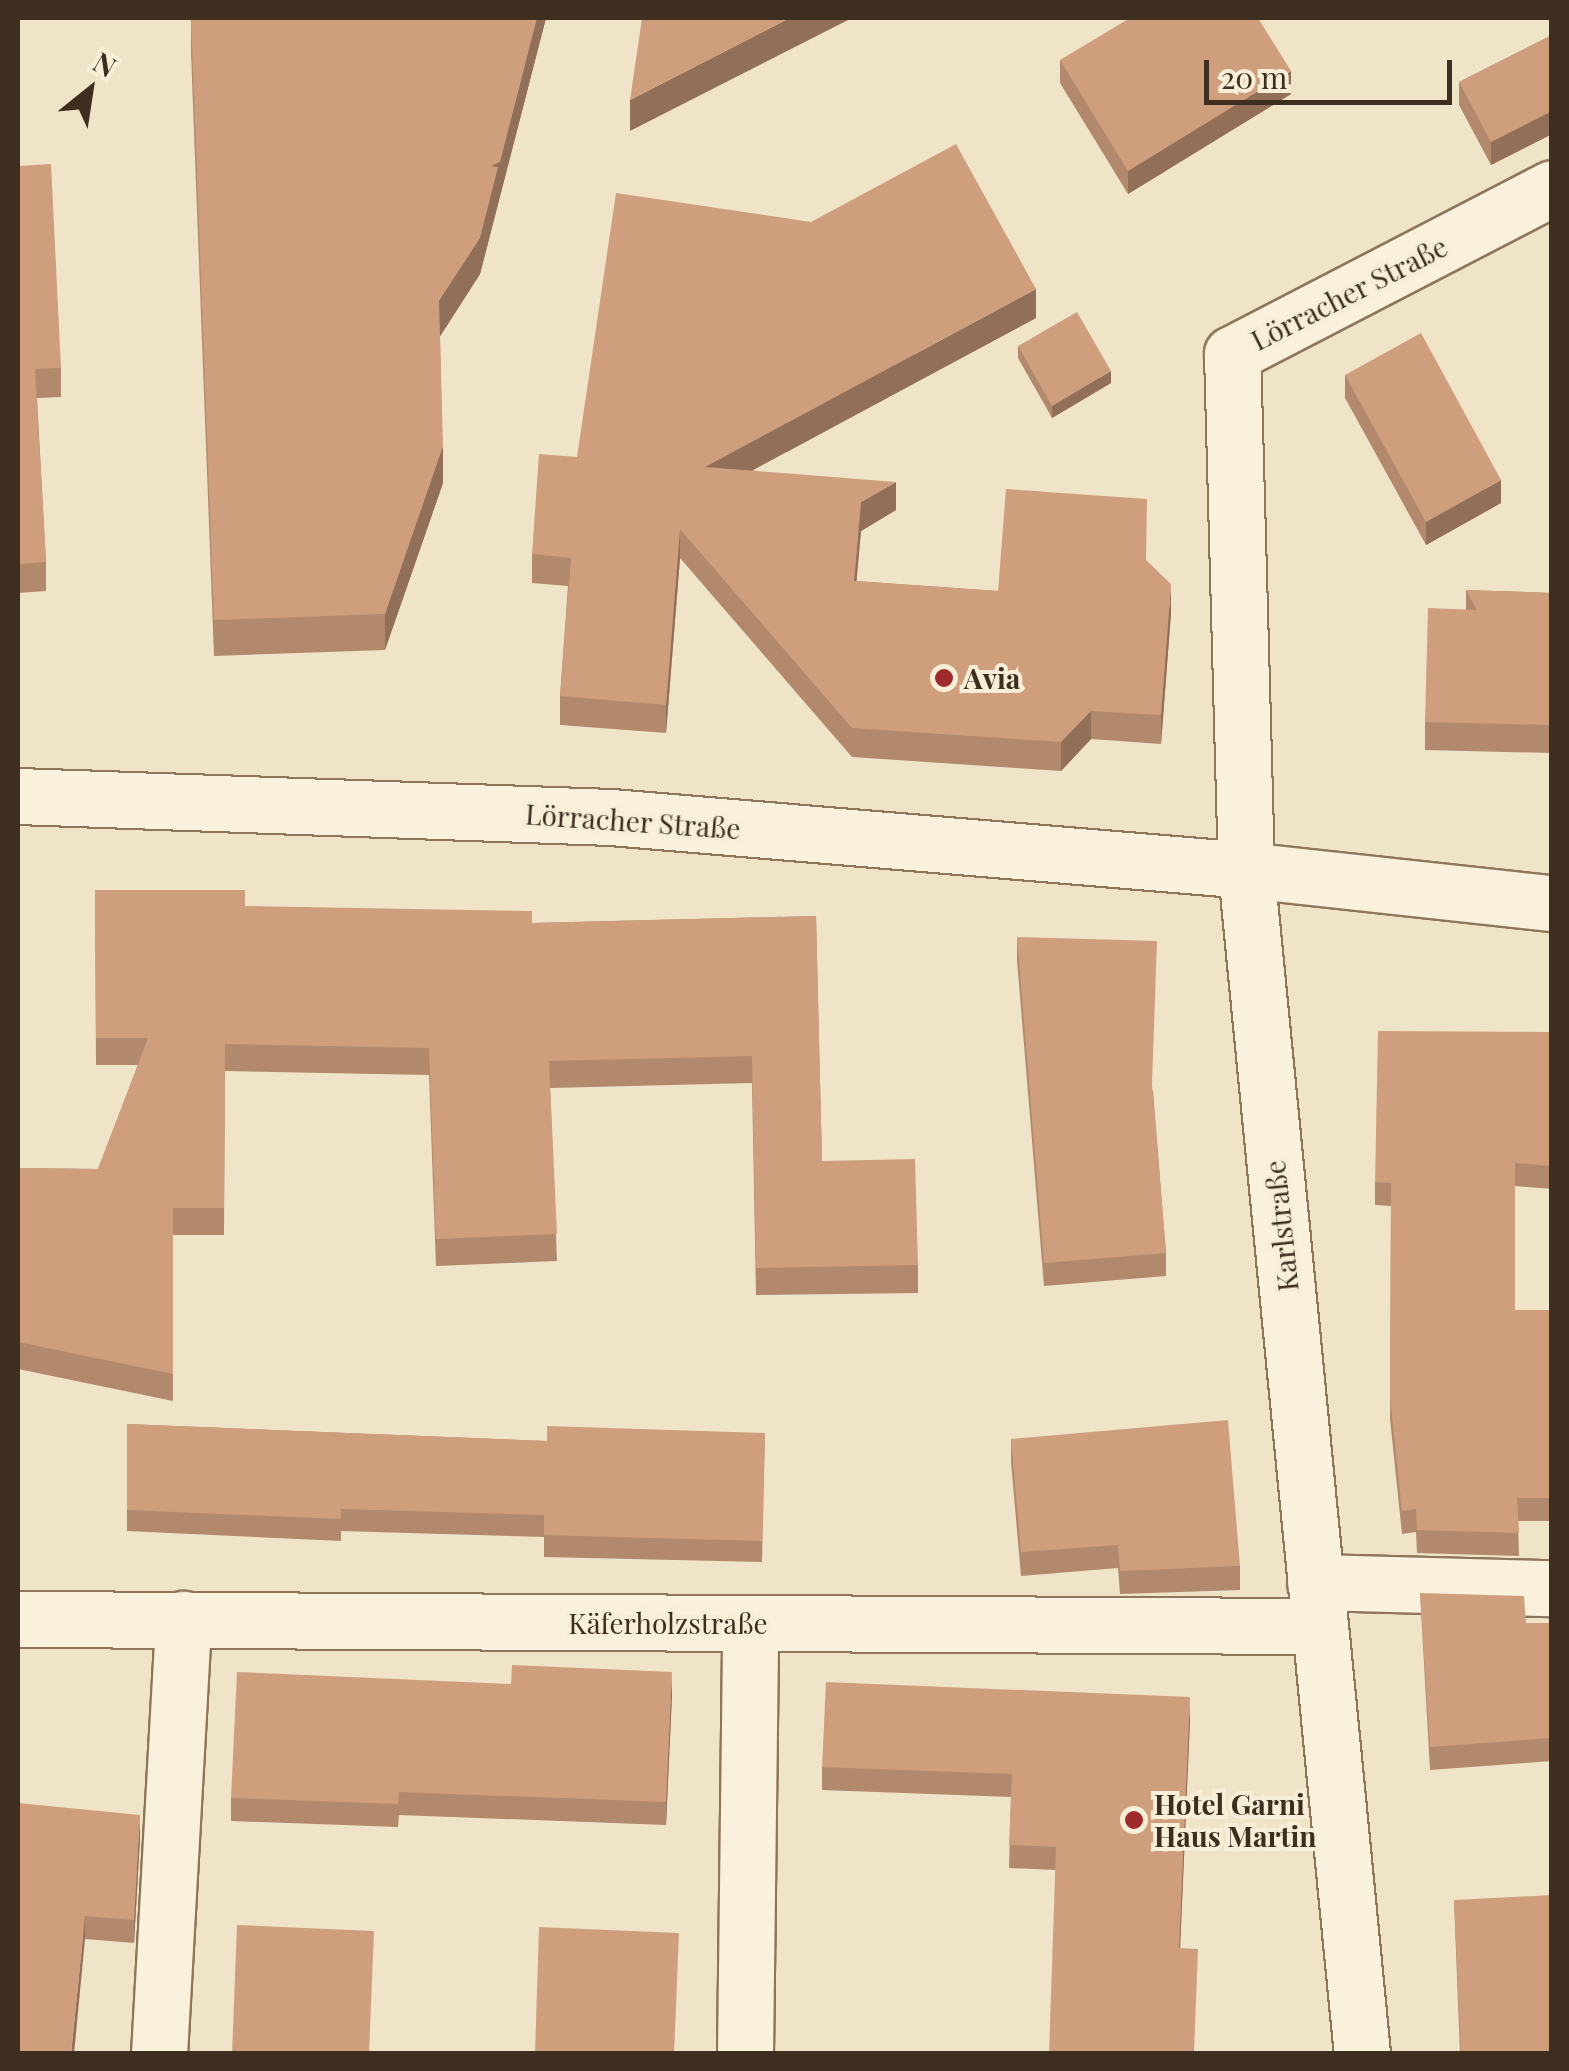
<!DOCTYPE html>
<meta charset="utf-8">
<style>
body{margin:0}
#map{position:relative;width:1569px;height:2071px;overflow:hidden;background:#f0e4c8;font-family:"Playfair Display",serif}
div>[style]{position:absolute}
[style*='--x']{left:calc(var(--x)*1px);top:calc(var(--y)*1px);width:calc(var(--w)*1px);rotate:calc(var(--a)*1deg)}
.roads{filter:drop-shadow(2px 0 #8d765c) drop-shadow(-2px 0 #8d765c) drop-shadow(0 2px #8d765c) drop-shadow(0 -2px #8d765c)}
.minor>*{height:55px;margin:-27.5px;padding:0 27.5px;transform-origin:27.5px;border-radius:27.5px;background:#faf1dc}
.secondary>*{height:55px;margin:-27.5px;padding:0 27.5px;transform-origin:27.5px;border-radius:27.5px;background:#faf1dc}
.wall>*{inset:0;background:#b2896c}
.shaded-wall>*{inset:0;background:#916f58}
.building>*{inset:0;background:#cf9f7d}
.dots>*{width:28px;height:28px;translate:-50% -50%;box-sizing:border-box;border:5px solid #f7eed8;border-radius:50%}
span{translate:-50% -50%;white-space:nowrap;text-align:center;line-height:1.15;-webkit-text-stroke:8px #f7eed8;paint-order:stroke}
.street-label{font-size:28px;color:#3d2e20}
.poi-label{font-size:28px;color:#3d2e20;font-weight:700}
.left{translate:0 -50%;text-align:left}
.frame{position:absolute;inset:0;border:20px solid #3d2e20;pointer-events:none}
.north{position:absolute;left:40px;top:40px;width:100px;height:100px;-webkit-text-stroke:8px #f7eed8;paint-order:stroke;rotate:30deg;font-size:28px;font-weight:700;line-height:40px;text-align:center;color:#3d2e20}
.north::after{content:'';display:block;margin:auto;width:35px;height:45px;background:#3d2e20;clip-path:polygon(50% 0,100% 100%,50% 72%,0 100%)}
.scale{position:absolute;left:1204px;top:60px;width:248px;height:45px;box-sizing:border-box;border:5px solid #3d2e20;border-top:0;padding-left:12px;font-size:30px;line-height:35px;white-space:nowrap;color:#3d2e20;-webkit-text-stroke:8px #f7eed8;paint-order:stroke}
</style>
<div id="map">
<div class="roads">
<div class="minor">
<i style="--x:1315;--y:1582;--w:237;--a:1.5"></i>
<i style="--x:18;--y:1619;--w:1301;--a:0.31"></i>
<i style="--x:159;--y:2054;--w:436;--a:-86.8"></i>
<i style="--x:745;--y:2054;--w:431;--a:-89.3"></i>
<i style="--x:1362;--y:2054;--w:1190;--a:-95.6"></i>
<i style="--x:1246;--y:870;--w:516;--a:-91.55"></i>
<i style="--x:1232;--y:354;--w:360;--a:-27.4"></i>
</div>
<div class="secondary">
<i style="--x:18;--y:796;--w:593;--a:2.03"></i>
<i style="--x:611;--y:817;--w:637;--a:4.77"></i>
<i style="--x:1246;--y:870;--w:308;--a:6.2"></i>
</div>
</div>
<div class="wall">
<i style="clip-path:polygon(191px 18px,546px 18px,480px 274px,440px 336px,443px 483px,385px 650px,214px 656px,191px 53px)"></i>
<i style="clip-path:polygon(1552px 35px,1552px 134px,1491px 165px,1459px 105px,1459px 82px)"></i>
<i style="clip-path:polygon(1060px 60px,1291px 94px,1128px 194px,1060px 83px)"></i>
<i style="clip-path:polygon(18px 166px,61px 368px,61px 397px,37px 398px,46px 562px,46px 591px,18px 593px)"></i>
<i style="clip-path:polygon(1036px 318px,752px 470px,896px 510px,861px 531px,856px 581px,998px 591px,1146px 561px,1171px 613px,1161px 744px,1091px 739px,1061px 771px,852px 757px,680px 558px,666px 733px,560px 725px,560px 696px,568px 586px,532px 583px,532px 554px,577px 457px)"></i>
<i style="clip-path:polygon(1018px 346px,1111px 383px,1052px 418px,1018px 358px)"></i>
<i style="clip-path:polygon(1345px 375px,1501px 503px,1426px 545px,1345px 398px)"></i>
<i style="clip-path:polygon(1466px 590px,1552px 593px,1552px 753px,1425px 750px,1425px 722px,1466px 609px)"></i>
<i style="clip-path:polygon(95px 890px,245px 906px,532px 923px,816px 916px,822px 1161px,918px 1265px,918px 1293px,756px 1295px,752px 1083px,550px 1088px,557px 1261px,436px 1266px,429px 1075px,225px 1071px,224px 1235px,173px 1235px,173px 1401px,18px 1369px,18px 1168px,98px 1169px,138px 1065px,96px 1065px)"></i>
<i style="clip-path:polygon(1017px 937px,1153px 1091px,1166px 1253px,1166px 1276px,1044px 1286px,1017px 960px)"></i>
<i style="clip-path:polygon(1552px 1032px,1552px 1189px,1515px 1186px,1515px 1310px,1552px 1310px,1552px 1521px,1518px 1521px,1519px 1556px,1417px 1553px,1416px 1532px,1402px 1534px,1390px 1419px,1391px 1206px,1375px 1205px,1375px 1182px)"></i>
<i style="clip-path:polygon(127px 1424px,547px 1441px,765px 1433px,762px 1562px,544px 1557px,544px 1537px,341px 1531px,341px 1541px,127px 1531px)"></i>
<i style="clip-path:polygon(1011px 1439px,1240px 1566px,1240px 1590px,1120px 1594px,1118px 1568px,1021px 1576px,1011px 1462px)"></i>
<i style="clip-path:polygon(1420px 1593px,1526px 1623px,1552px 1623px,1552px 1761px,1430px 1770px)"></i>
<i style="clip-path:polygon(511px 1684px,672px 1695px,666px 1825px,399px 1815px,398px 1827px,231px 1821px,231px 1798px)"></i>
<i style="clip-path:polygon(1190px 1720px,1180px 1948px,1198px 1972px,1056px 1870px,1009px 1868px,1011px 1797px,822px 1790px,822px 1767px)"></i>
<i style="clip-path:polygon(18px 1803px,140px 1838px,134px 1943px,85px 1939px)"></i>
<i style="clip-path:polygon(1454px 1900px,1552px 2054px,1460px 2054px)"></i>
</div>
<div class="shaded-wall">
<i style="clip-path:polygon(537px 18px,546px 18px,480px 274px,439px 338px,439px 301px)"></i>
<i style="clip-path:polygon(790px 18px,852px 18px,630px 131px,630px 100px)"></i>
<i style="clip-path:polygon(1291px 71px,1291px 94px,1128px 194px,1128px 171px)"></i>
<i style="clip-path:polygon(1552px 111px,1552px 134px,1491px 165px,1491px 142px)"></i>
<i style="clip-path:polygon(1036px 289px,1036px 318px,705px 496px,705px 467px)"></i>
<i style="clip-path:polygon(1111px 371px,1111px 383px,1052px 418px,1052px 406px)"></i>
<i style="clip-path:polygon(443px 446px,443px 483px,385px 650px,385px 614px)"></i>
<i style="clip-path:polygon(1501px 480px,1501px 503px,1426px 545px,1426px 522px)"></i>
<i style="clip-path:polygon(896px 482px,896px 510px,861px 531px,854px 610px,854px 581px,861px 502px)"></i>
<i style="clip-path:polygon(680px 529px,680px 558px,666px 733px,666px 705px)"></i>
<i style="clip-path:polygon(1171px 584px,1171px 613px,1161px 744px,1161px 715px)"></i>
<i style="clip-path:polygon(1091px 711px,1091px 739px,1061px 771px,1061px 742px)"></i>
<i style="clip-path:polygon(672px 1672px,672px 1695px,666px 1825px,666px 1802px)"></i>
<i style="clip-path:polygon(1190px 1697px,1190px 1720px,1179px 1972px,1179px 1948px)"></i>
<i style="clip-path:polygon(140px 1815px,140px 1838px,134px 1943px,134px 1920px)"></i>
<i style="clip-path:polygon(85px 1916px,85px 1939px,74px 2054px,71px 2054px)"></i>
</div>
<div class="building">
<i style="clip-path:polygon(191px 18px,537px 18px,500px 162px,491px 166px,498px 167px,480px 238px,439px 301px,443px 446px,385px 614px,214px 620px)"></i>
<i style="clip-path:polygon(642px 18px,790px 18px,630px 100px)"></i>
<i style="clip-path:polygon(1130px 18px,1258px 18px,1291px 71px,1128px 171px,1060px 60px)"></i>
<i style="clip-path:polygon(1552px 35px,1552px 111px,1491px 142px,1459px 82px)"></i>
<i style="clip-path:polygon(956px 144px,1036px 289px,705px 467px,896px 482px,861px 502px,854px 581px,998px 591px,1006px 489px,1147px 499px,1146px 560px,1171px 584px,1161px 715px,1091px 711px,1061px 742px,852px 728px,680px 529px,666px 705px,560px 696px,571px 558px,532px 554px,539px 454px,577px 457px,616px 193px,811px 222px)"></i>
<i style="clip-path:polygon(51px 164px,61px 368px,35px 369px,46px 562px,18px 564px,18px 166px)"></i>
<i style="clip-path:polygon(1077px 312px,1111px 371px,1052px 406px,1018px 346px)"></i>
<i style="clip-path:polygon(1421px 333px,1501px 480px,1426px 522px,1345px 375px)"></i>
<i style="clip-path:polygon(1466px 590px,1552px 593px,1552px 725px,1425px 722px,1428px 608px,1477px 610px)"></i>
<i style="clip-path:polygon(95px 890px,245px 890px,245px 906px,532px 911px,532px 923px,816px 916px,822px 1161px,915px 1159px,918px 1265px,756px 1268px,752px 1056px,549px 1061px,557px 1234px,436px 1239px,429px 1048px,225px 1044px,224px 1208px,173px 1208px,173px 1374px,18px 1342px,18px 1168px,98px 1169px,148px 1038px,96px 1038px)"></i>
<i style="clip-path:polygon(1017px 937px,1157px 941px,1152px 1085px,1166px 1253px,1044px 1263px)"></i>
<i style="clip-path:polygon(1378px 1031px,1552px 1032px,1552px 1166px,1515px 1163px,1515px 1310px,1552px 1310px,1552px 1498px,1517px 1498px,1519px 1533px,1417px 1530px,1416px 1509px,1402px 1511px,1390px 1396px,1391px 1183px,1375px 1182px)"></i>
<i style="clip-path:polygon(1228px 1420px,1240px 1566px,1120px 1571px,1118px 1545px,1021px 1552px,1011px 1439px)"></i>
<i style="clip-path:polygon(127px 1424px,547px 1441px,547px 1426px,765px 1433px,762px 1541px,544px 1535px,544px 1515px,341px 1509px,341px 1519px,127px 1510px)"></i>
<i style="clip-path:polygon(1420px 1593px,1524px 1596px,1526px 1623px,1552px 1623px,1552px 1738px,1430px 1747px)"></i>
<i style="clip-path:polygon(512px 1665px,672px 1672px,666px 1802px,399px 1792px,398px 1804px,231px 1798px,237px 1672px,511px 1684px)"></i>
<i style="clip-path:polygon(826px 1682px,1190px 1697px,1179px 1948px,1198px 1949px,1194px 2054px,1049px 2054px,1056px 1847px,1009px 1845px,1012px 1774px,822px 1767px)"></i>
<i style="clip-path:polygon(18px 1803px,140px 1815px,134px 1920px,85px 1916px,71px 2054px,18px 2054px)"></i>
<i style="clip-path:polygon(1552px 1895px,1552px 2054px,1461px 2054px,1454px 1900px)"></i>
<i style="clip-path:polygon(237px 1925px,374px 1931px,369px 2054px,232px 2054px)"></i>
<i style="clip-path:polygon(539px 1927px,679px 1933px,674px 2054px,535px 2054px)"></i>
</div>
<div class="dots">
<i style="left:944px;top:678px;background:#9e2a2b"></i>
<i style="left:1134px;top:1820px;background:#9e2a2b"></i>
</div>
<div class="street-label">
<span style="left:1349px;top:293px;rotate:-27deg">Lörracher Straße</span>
<span style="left:633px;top:821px;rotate:4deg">Lörracher Straße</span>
<span style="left:1281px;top:1226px;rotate:-96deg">Karlstraße</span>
<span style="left:668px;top:1623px">Käferholzstraße</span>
</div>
<div class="poi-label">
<span class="left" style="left:964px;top:678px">Avia</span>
<span class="left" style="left:1154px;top:1820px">Hotel Garni<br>Haus Martin</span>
</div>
<div class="frame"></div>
<div class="north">N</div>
<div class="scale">20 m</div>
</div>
